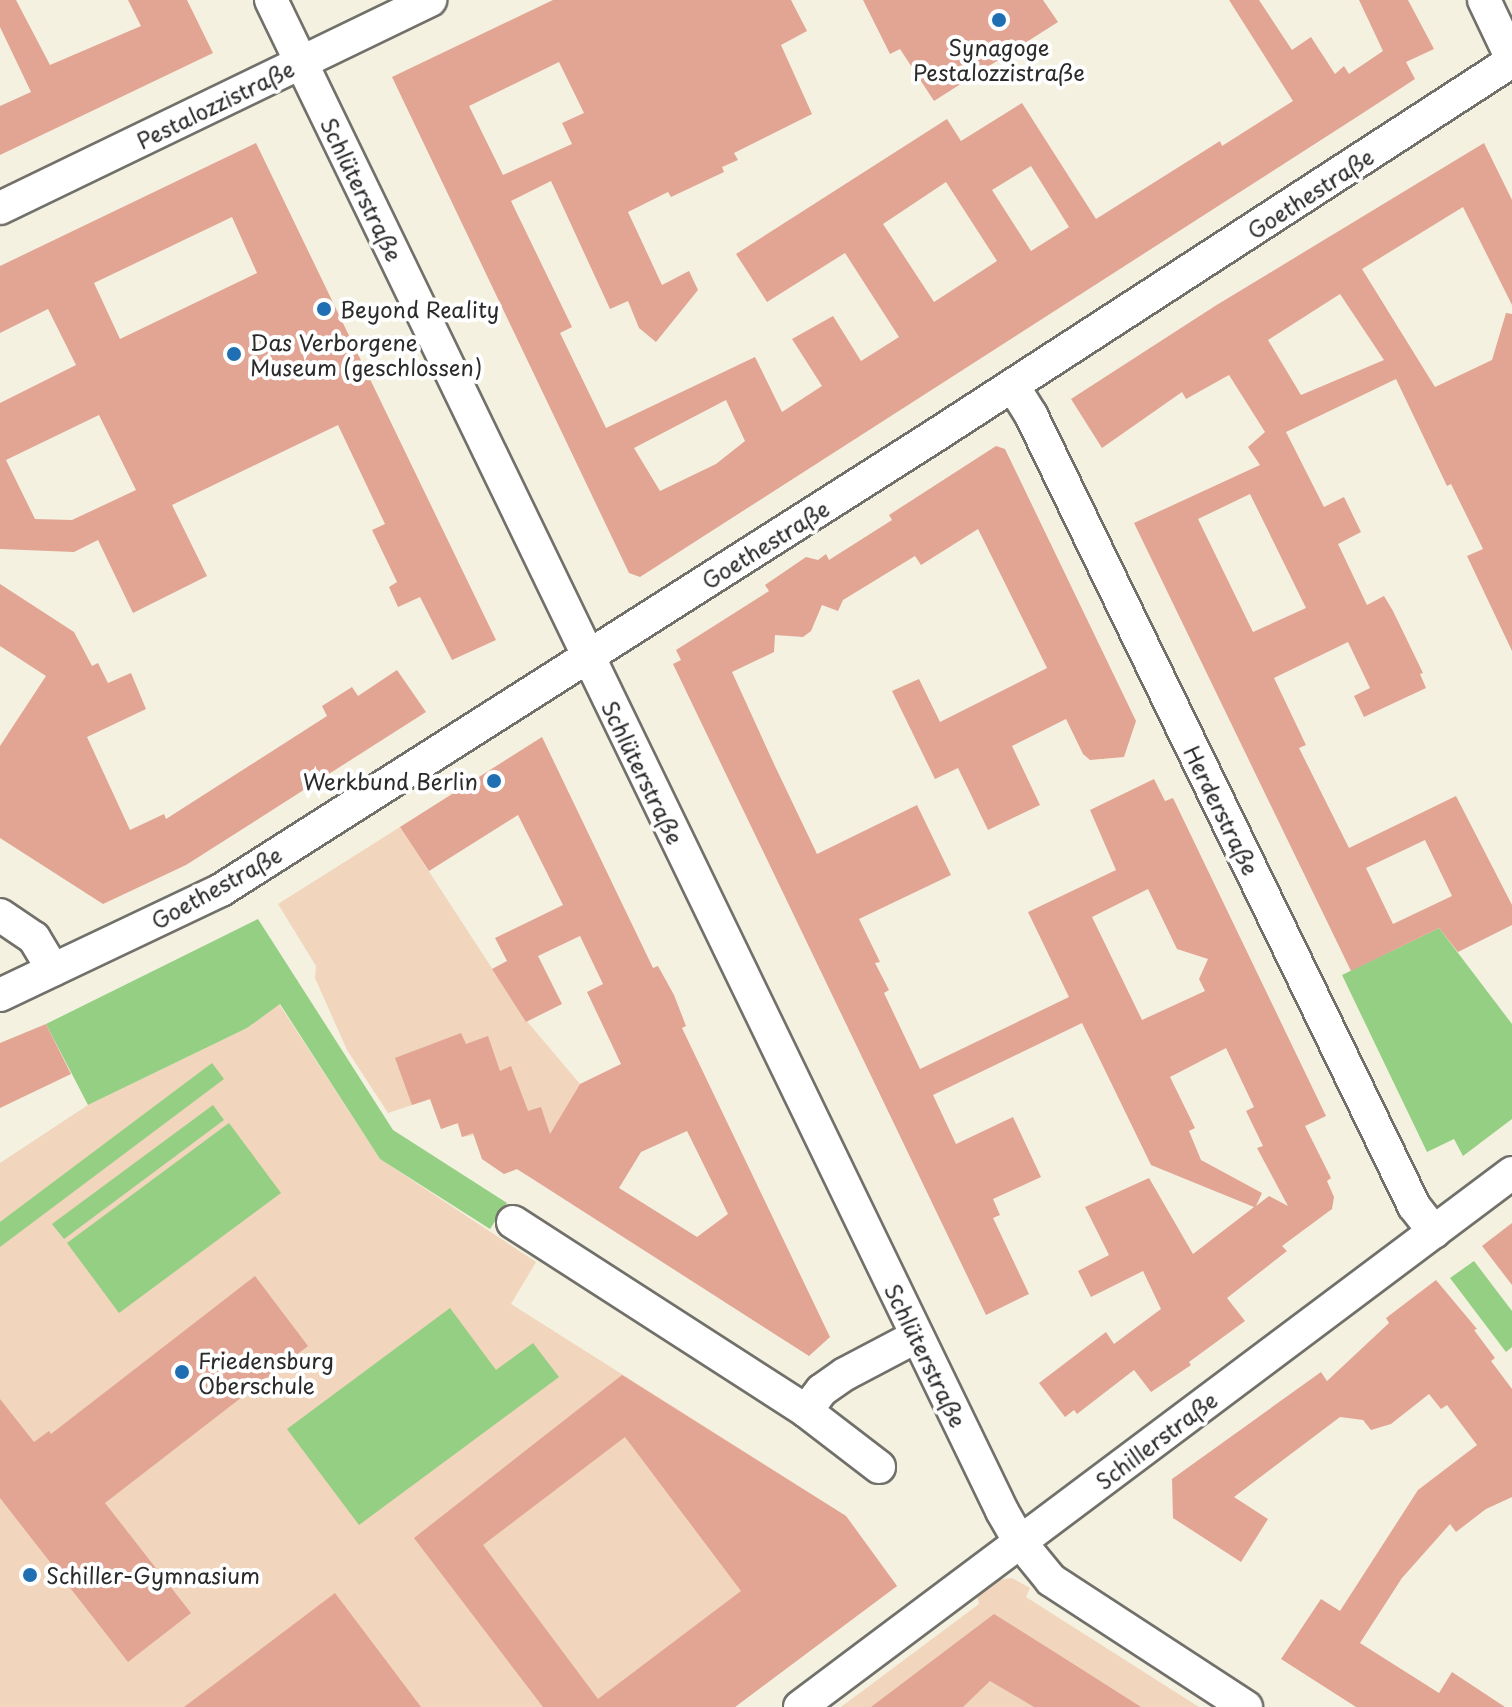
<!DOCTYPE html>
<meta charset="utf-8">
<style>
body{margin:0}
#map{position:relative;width:1512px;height:1707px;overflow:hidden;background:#f4f1e0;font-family:"Playpen Sans",sans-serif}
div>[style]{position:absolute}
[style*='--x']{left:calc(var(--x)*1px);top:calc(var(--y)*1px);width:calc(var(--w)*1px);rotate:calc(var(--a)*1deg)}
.built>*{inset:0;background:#f1d5bc}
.green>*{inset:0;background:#94cf83}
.building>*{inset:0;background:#e2a594}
.roads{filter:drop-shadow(2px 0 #71706a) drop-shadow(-2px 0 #71706a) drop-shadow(0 2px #71706a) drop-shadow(0 -2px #71706a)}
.minor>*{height:32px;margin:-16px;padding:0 16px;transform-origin:16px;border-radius:16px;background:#fff}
.dots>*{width:22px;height:22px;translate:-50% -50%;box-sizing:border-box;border:4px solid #fff;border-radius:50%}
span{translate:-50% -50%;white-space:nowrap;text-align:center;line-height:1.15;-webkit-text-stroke:8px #fff;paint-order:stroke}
.poi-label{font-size:22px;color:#2b2b2b}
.left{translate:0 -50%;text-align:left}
.right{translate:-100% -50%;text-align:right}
.street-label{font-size:22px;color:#2b2b2b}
</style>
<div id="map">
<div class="built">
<i style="clip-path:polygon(400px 827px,525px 1019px,580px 1084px,526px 1175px,517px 1169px,504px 1174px,482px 1159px,474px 1135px,462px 1137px,457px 1123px,441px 1129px,430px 1099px,388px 1113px,347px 1050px,315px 978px,316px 966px,278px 904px)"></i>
<i style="clip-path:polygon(279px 1004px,380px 1159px,536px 1262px,511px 1304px,846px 1516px,897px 1586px,735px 1707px,0 1707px,0 1163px,88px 1105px,247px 1028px)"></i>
<i style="clip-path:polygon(1012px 1578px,1030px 1588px,1026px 1597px,1199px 1707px,841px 1707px,979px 1604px,977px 1595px,998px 1580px)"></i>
</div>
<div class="green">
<i style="clip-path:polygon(258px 919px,393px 1130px,507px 1203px,490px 1229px,380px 1159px,280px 1004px,247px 1028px,88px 1105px,46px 1024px)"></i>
<i style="clip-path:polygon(1439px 928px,1512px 1024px,1512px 1119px,1463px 1156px,1454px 1139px,1427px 1152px,1342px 975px)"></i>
<i style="clip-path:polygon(212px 1063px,224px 1079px,0 1247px,0 1222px)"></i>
<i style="clip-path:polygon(213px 1105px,224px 1120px,64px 1239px,52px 1224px)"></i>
<i style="clip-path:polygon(229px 1123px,281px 1193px,119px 1313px,67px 1243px)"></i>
<i style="clip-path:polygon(1474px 1261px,1512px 1311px,1512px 1347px,1506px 1352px,1450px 1278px)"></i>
<i style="clip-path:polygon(450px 1308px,496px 1370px,533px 1343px,559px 1377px,359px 1525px,287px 1429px)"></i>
</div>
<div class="building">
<i style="clip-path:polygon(0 0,16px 0,50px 65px,141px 26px,128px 0,187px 0,213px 53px,0 155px,0 106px,31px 92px,0 27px)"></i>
<i style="clip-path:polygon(evenodd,553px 0,791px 0,807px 31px,781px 45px,812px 114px,734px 153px,738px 160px,722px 167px,724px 172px,671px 197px,668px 192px,628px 212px,662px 285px,689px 271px,698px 290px,656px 342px,639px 328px,628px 301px,610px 309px,551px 181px,511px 201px,572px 327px,560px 333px,606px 428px,755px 357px,782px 412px,822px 386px,792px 339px,833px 316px,861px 361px,899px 337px,845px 253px,767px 302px,736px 254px,947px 119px,961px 141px,1022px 103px,1096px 219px,1220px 141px,1222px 146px,1293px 101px,1229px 0,1259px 0,1292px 50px,1311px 37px,1335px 74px,1344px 66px,1349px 74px,1383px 51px,1359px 0,1408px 0,1434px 49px,1406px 62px,1415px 79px,1363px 113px,640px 577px,629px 573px,392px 77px,553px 0,559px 62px,584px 113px,562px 123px,572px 144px,503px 175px,469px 106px,559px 62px,553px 0,1031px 166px,1069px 227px,1031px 251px,992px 190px,1031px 166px,553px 0,946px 182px,997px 261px,934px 302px,883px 224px,946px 182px,553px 0,726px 400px,745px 441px,716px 464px,660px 491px,634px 448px,726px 400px)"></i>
<i style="clip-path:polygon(863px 0,1043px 0,1058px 22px,934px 101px,900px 49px,890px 54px)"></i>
<i style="clip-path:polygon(evenodd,256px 143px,496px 640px,452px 660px,420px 597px,398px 607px,389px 587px,397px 582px,372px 530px,385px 524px,338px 425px,172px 505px,207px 576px,133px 613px,98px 540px,74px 552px,0 549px,0 403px,76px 365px,48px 309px,0 333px,0 266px,256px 143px,232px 217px,257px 273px,120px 339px,94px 283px,232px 217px,256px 143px,99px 415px,136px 490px,72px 520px,35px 519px,6px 460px,99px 415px)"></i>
<i style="clip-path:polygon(evenodd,1484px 143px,1512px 200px,1512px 305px,1463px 207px,1362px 269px,1435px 387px,1492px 360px,1506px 313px,1512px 314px,1512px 651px,1467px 556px,1483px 549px,1451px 484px,1447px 486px,1396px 379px,1286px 432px,1324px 507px,1344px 497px,1361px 532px,1338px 544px,1367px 605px,1384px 596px,1393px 611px,1423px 673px,1420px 674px,1426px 688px,1364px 717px,1354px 696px,1370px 688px,1348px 642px,1274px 678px,1306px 745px,1299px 748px,1349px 848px,1456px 796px,1512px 905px,1512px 925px,1458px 952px,1439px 928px,1351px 971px,1134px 523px,1260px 465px,1248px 447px,1265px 432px,1229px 375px,1186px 399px,1182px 392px,1102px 448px,1071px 399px,1215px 306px,1484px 143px,1340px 294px,1384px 360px,1301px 395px,1268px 340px,1340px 294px,1484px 143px,1250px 494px,1306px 608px,1253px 632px,1198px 519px,1250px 494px,1484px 143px,1425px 840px,1452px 896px,1393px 924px,1366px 868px,1425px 840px)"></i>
<i style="clip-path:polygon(evenodd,996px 446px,1005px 449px,1136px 721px,1124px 757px,1090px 760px,1083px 754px,1066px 719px,1012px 746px,1040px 805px,988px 830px,958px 768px,935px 779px,892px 691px,919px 679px,940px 722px,1047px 668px,978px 529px,921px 565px,915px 556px,843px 600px,838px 611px,822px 605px,811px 631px,803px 637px,775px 635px,774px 652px,732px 672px,774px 764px,817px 854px,917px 805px,951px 875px,859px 919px,880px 962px,875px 963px,889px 990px,884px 993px,920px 1069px,1069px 997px,1028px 912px,1116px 870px,1090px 810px,1154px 779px,1165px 801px,1173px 798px,1326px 1116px,1305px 1126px,1331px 1178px,1327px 1181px,1334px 1197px,1332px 1209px,1282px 1246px,1287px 1251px,1227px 1298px,1245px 1321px,1189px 1362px,1191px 1365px,1151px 1392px,1134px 1370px,1077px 1414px,1074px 1410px,1065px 1417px,1039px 1383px,1106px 1332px,1114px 1344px,1161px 1309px,1143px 1271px,1091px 1297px,1078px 1271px,1109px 1255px,1085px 1207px,1149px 1178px,1193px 1254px,1254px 1207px,1151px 1165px,1082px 1023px,933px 1095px,956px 1144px,1013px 1117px,1041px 1177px,993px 1199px,1000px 1215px,993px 1218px,1029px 1294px,986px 1315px,673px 664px,681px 660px,676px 650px,769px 591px,765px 585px,806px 557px,818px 560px,826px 554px,829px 560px,892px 520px,889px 515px,996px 446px,1148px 889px,1177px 949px,1208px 959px,1199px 979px,1205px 991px,1142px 1020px,1092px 917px,1148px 889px,996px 446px,1226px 1048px,1254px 1107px,1246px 1111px,1263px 1146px,1257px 1148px,1288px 1206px,1269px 1196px,1256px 1206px,1262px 1193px,1201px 1160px,1189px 1131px,1195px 1128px,1170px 1077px,1226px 1048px)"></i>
<i style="clip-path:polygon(0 584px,74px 632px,92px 666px,98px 663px,108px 683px,131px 673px,146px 709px,87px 737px,130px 830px,164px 814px,166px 819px,327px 716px,322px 706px,352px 687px,358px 696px,397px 670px,426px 712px,186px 865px,103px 904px,0 838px,0 746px,46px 676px,0 646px)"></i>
<i style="clip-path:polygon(evenodd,542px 737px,653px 968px,658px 966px,674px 995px,686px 1026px,682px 1028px,830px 1337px,809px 1356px,517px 1169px,504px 1174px,482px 1159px,473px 1133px,462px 1137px,458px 1123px,441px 1129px,430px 1099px,412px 1105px,395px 1058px,461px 1033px,466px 1044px,488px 1036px,500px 1071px,511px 1066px,528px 1111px,541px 1107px,550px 1134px,580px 1084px,621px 1064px,587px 992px,603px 984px,580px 936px,538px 956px,562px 1004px,526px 1022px,492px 969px,507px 961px,495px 938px,563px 905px,518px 815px,429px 871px,400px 827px,542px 737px,687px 1131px,728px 1214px,697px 1237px,619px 1188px,641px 1152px,687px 1131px)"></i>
<i style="clip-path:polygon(46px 1024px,71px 1074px,0 1108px,0 1043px)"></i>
<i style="clip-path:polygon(1512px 1223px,1512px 1285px,1482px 1246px)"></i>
<i style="clip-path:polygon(255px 1276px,308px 1346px,105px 1503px,191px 1613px,128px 1662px,0 1498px,0 1399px,34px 1442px,49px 1431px,51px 1434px)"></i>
<i style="clip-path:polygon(1436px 1280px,1477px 1329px,1474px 1330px,1495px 1358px,1491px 1361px,1512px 1389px,1512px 1497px,1486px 1509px,1456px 1532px,1450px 1524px,1402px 1578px,1360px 1643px,1439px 1693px,1452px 1672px,1505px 1707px,1356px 1707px,1281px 1659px,1321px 1599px,1340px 1611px,1418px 1490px,1477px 1445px,1447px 1405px,1441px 1409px,1429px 1394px,1391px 1424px,1371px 1430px,1363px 1420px,1340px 1417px,1234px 1497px,1268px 1519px,1241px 1562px,1173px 1518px,1172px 1479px,1321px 1372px,1327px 1381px,1389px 1323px,1386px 1318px)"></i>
<i style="clip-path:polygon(evenodd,622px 1375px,846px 1516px,897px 1586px,735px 1707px,543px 1707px,414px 1538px,622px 1375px,625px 1437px,741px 1591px,598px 1699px,483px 1545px,625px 1437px)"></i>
<i style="clip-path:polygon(335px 1593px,421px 1707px,184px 1707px)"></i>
<i style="clip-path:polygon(994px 1614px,1075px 1665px,1141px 1707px,1034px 1707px,990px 1681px,963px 1707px,871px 1707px)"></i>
</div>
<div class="roads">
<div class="minor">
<i style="--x:271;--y:0;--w:1679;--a:64.18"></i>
<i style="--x:1002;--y:1511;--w:36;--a:60"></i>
<i style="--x:1020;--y:1542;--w:49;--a:50.8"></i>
<i style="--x:1051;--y:1580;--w:233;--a:33.1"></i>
<i style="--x:1484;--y:0;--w:65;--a:64.6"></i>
<i style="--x:0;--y:208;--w:478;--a:-25.8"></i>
<i style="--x:1013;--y:386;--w:34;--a:58"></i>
<i style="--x:1031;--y:415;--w:879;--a:64.16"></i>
<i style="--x:1414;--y:1206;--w:33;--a:52"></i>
<i style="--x:0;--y:915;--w:41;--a:34.1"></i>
<i style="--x:34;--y:938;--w:37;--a:59"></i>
<i style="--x:0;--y:995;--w:245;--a:-25.4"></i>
<i style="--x:221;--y:890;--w:847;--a:-32.47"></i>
<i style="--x:936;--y:435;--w:687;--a:-33"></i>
<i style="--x:513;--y:1222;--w:349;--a:32.8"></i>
<i style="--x:879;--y:1467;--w:92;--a:-142.5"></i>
<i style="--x:806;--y:1411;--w:26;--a:-53"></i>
<i style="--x:822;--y:1390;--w:28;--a:-35"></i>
<i style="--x:845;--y:1374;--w:81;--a:-27.8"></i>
<i style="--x:800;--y:1707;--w:890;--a:-36.87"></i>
</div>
</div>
<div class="dots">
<i style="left:999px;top:20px;background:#1f6fb2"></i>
<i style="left:324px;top:309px;background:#1f6fb2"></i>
<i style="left:234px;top:354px;background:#1f6fb2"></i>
<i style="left:494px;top:781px;background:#1f6fb2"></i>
<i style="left:182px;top:1372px;background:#1f6fb2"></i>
<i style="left:30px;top:1575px;background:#1f6fb2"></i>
</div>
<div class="poi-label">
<span style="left:999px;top:59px">Synagoge<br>Pestalozzistraße</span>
<span class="left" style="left:340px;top:309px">Beyond Reality</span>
<span class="left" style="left:250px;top:354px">Das Verborgene<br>Museum (geschlossen)</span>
<span class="right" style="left:478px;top:781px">Werkbund Berlin</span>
<span class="left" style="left:198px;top:1372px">Friedensburg<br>Oberschule</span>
<span class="left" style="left:46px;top:1575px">Schiller-Gymnasium</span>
</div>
<div class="street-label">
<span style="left:215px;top:104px;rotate:-26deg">Pestalozzistraße</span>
<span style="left:362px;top:189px;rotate:64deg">Schlüterstraße</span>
<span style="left:1310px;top:193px;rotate:-33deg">Goethestraße</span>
<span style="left:765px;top:544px;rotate:-32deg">Goethestraße</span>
<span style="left:643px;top:772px;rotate:64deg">Schlüterstraße</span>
<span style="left:1222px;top:810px;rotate:64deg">Herderstraße</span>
<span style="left:216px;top:887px;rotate:-29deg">Goethestraße</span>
<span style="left:926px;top:1355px;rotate:64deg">Schlüterstraße</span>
<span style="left:1156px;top:1440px;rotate:-37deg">Schillerstraße</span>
</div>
</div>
